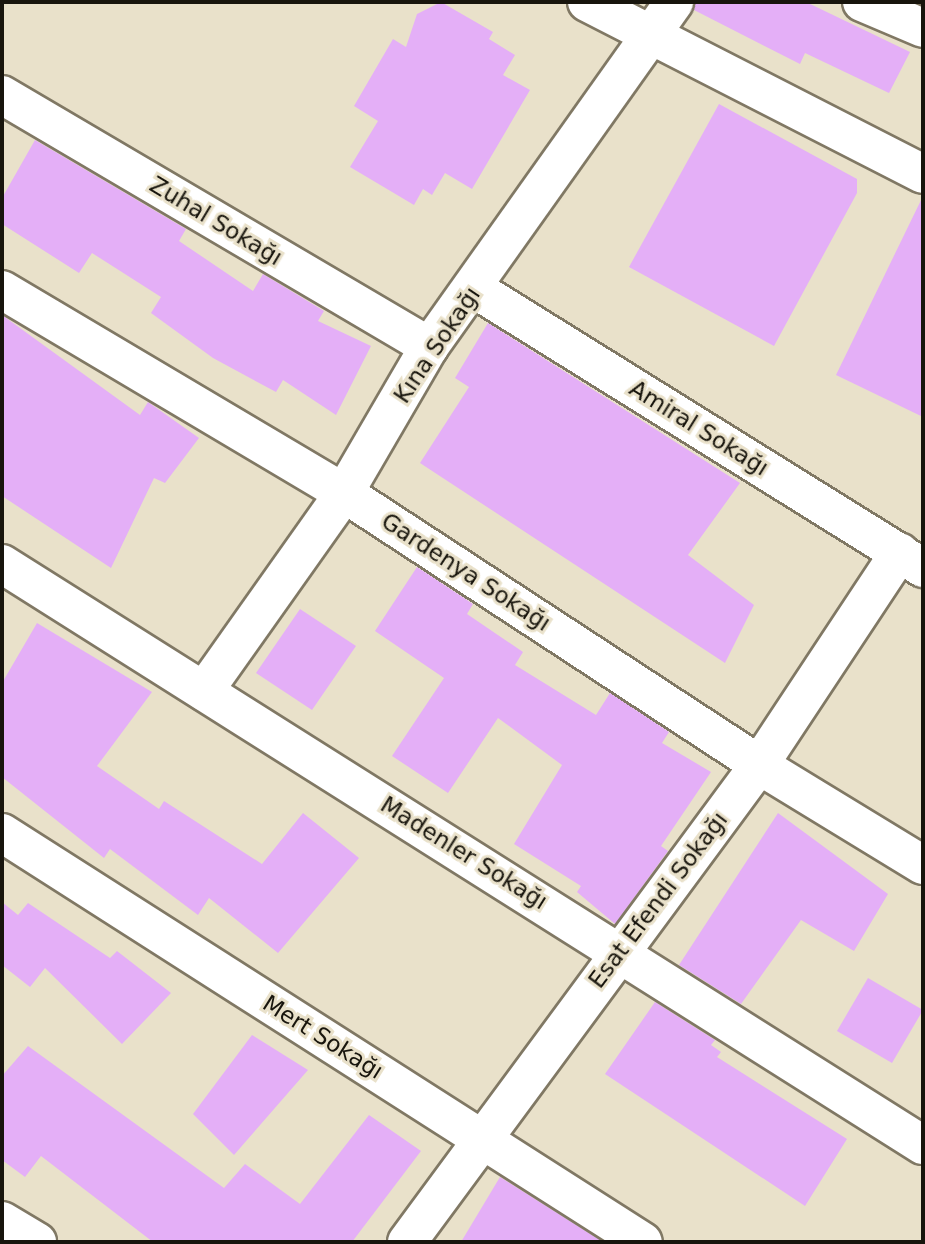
<!DOCTYPE html>
<meta charset="utf-8">
<style>
body{margin:0}
#map{position:relative;width:925px;height:1244px;overflow:hidden;background:#e9e1ca;font-family:"DejaVu Sans",sans-serif}
div>[style]{position:absolute}
[style*='--x']{left:calc(var(--x)*1px);top:calc(var(--y)*1px);width:calc(var(--w)*1px);rotate:calc(var(--a)*1deg)}
.building>*{inset:0;background:#e4aff7}
.roads{filter:drop-shadow(2px 0 #807864) drop-shadow(-2px 0 #807864) drop-shadow(0 2px #807864) drop-shadow(0 -2px #807864)}
.minor>*{height:38px;margin:-19px;padding:0 19px;transform-origin:19px;border-radius:19px;background:#fff}
span{translate:-50% -50%;white-space:nowrap;text-align:center;line-height:1.15;-webkit-text-stroke:6px #e9e1ca;paint-order:stroke}
.street-label{font-size:23px;color:#18150d}
.frame{position:absolute;inset:0;border:4px solid #18150d;pointer-events:none}
</style>
<div id="map">
<div class="building">
<i style="clip-path:polygon(441px 2px,493px 32px,489px 39px,515px 55px,503px 75px,530px 90px,472px 189px,445px 173px,432px 195px,423px 189px,414px 205px,350px 167px,378px 121px,354px 106px,393px 39px,406px 47px,417px 14px)"></i>
<i style="clip-path:polygon(695px 2px,806px 2px,910px 52px,889px 93px,805px 53px,800px 64px,694px 10px)"></i>
<i style="clip-path:polygon(719px 104px,857px 179px,857px 193px,774px 346px,629px 267px)"></i>
<i style="clip-path:polygon(35px 140px,186px 229px,179px 241px,253px 291px,263px 274px,324px 311px,318px 321px,371px 346px,336px 415px,283px 380px,276px 392px,213px 358px,151px 313px,161px 297px,92px 253px,79px 273px,2px 224px,2px 198px)"></i>
<i style="clip-path:polygon(923px 196px,923px 417px,836px 375px)"></i>
<i style="clip-path:polygon(2px 315px,140px 415px,148px 402px,199px 438px,165px 483px,154px 478px,111px 568px,2px 496px)"></i>
<i style="clip-path:polygon(488px 323px,740px 483px,688px 555px,754px 605px,725px 663px,420px 463px,469px 387px,455px 378px)"></i>
<i style="clip-path:polygon(417px 567px,473px 604px,467px 614px,523px 652px,515px 665px,596px 715px,610px 693px,669px 732px,662px 743px,711px 772px,661px 846px,668px 851px,615px 924px,577px 892px,581px 886px,514px 844px,562px 765px,498px 718px,448px 793px,392px 756px,444px 678px,375px 631px)"></i>
<i style="clip-path:polygon(300px 609px,356px 646px,312px 710px,256px 673px)"></i>
<i style="clip-path:polygon(37px 623px,152px 692px,97px 766px,159px 809px,164px 801px,262px 864px,303px 813px,359px 858px,278px 953px,209px 898px,198px 915px,110px 849px,104px 858px,2px 777px,2px 683px)"></i>
<i style="clip-path:polygon(778px 813px,888px 894px,854px 951px,801px 920px,741px 1004px,679px 965px)"></i>
<i style="clip-path:polygon(2px 902px,18px 915px,28px 903px,110px 958px,117px 951px,171px 993px,122px 1044px,45px 968px,30px 987px,2px 965px)"></i>
<i style="clip-path:polygon(868px 978px,923px 1010px,892px 1063px,837px 1031px)"></i>
<i style="clip-path:polygon(655px 1002px,715px 1040px,711px 1045px,721px 1052px,717px 1057px,847px 1139px,805px 1206px,605px 1074px)"></i>
<i style="clip-path:polygon(252px 1035px,308px 1070px,234px 1155px,193px 1114px)"></i>
<i style="clip-path:polygon(28px 1046px,224px 1188px,245px 1164px,300px 1204px,369px 1115px,421px 1151px,352px 1242px,153px 1242px,41px 1156px,25px 1177px,2px 1160px,2px 1076px)"></i>
<i style="clip-path:polygon(500px 1177px,603px 1242px,461px 1242px)"></i>
</div>
<div class="roads">
<div class="minor">
<i style="--x:587;--y:2;--w:377;--a:27.1"></i>
<i style="--x:862;--y:2;--w:66;--a:23.1"></i>
<i style="--x:2;--y:95;--w:496;--a:30.5"></i>
<i style="--x:475;--y:289;--w:528;--a:31.91"></i>
<i style="--x:2;--y:290;--w:398;--a:30.7"></i>
<i style="--x:344;--y:493;--w:496;--a:33.2"></i>
<i style="--x:759;--y:765;--w:192;--a:31.4"></i>
<i style="--x:2;--y:564;--w:1089;--a:32.25"></i>
<i style="--x:204;--y:691;--w:242;--a:-54.7"></i>
<i style="--x:344;--y:493;--w:169;--a:-59.8"></i>
<i style="--x:429;--y:347;--w:423;--a:-54.6"></i>
<i style="--x:2;--y:833;--w:760;--a:32.54"></i>
<i style="--x:2;--y:1221;--w:41;--a:31"></i>
<i style="--x:407;--y:1242;--w:593;--a:-53.57"></i>
<i style="--x:759;--y:765;--w:255;--a:-56.5"></i>
</div>
</div>
<div class="street-label">
<span style="left:216px;top:221px;rotate:31deg">Zuhal Sokağı</span>
<span style="left:437px;top:345px;rotate:-56deg">Kına Sokağı</span>
<span style="left:699px;top:428px;rotate:32deg">Amiral Sokağı</span>
<span style="left:466px;top:572px;rotate:33deg">Gardenya Sokağı</span>
<span style="left:464px;top:853px;rotate:32deg">Madenler Sokağı</span>
<span style="left:658px;top:900px;rotate:-53deg">Esat Efendi Sokağı</span>
<span style="left:323px;top:1037px;rotate:32deg">Mert Sokağı</span>
</div>
<div class="frame"></div>
</div>
